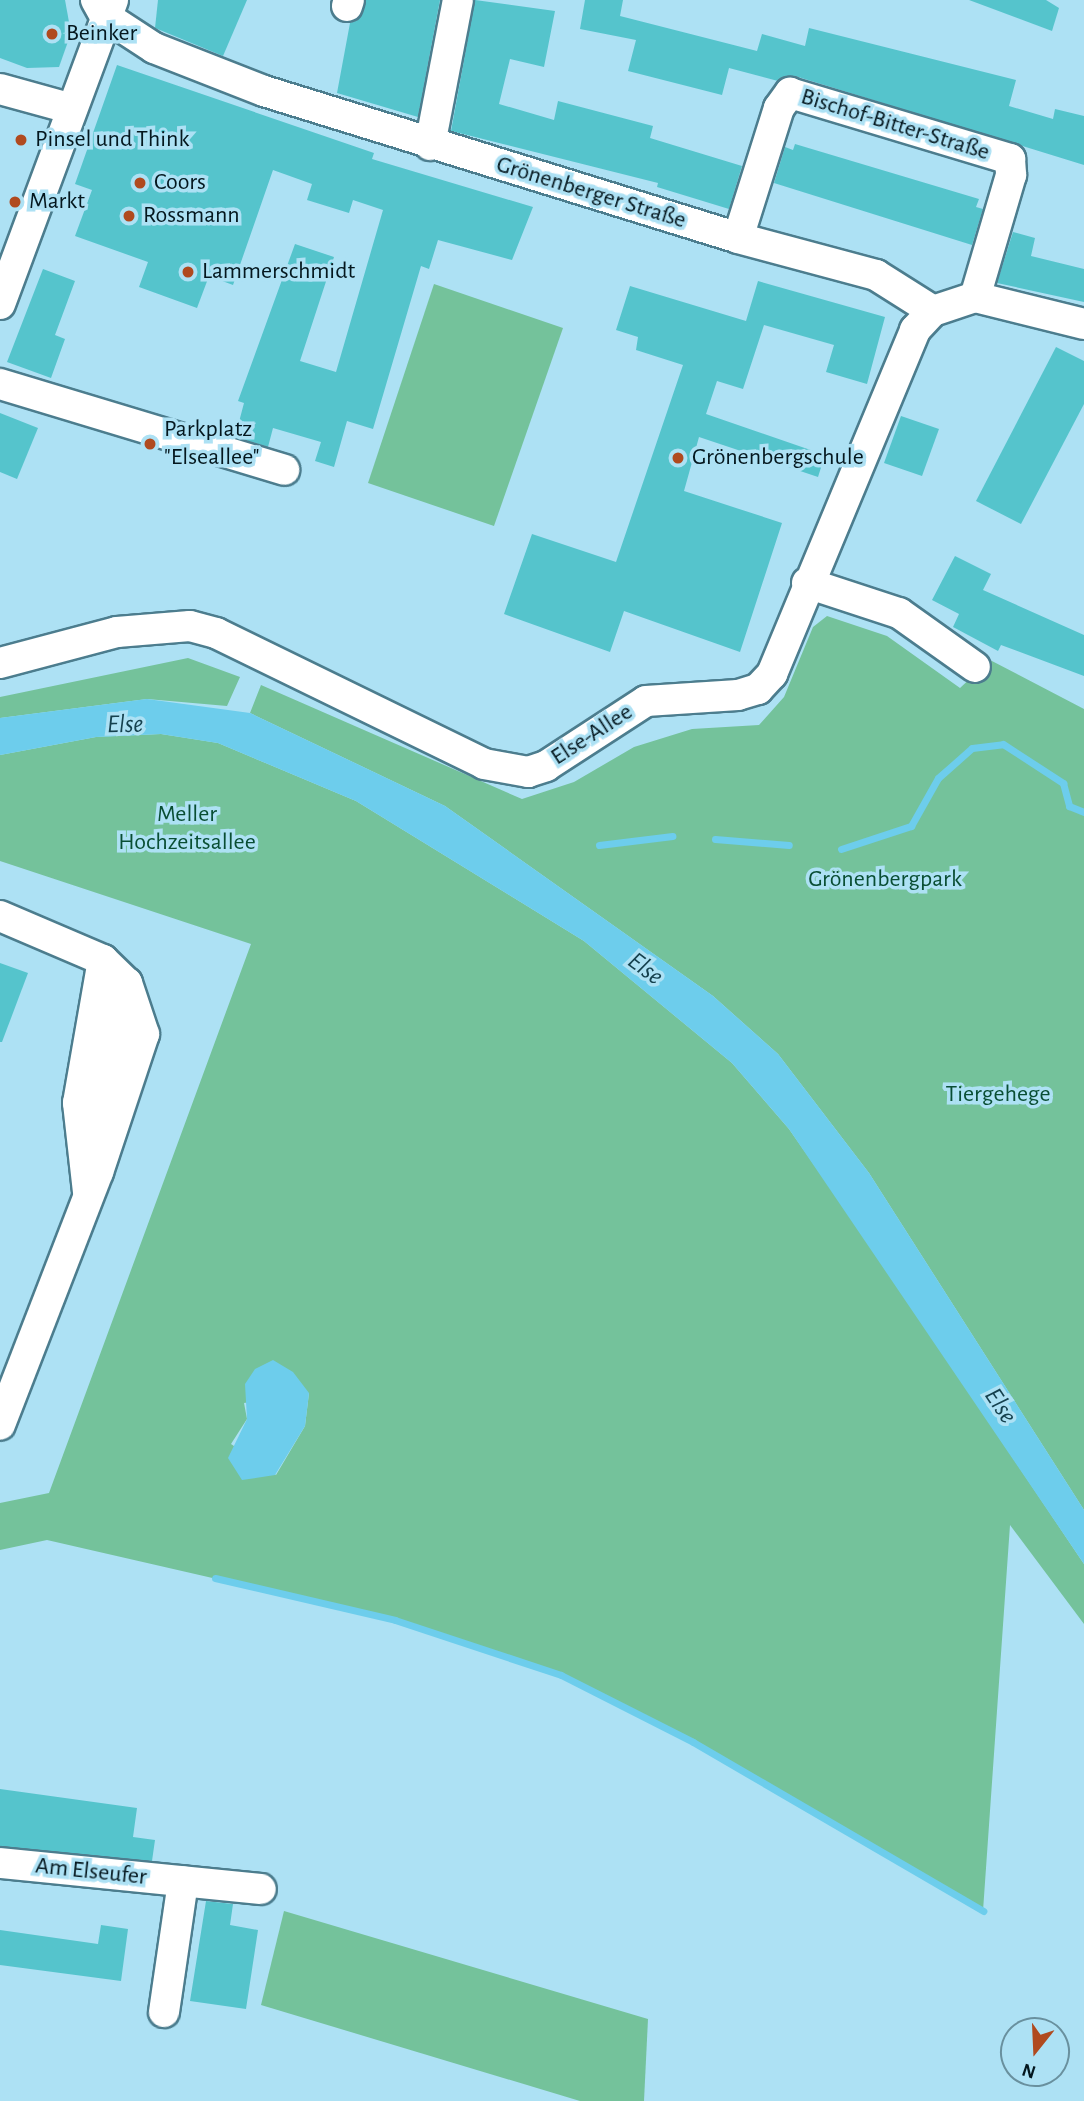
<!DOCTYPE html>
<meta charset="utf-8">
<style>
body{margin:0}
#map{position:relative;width:1084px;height:2101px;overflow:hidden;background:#ade1f4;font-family:"Alegreya Sans",sans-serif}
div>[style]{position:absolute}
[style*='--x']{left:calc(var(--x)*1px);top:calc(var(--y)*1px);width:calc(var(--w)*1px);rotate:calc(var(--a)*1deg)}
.green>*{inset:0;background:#74c29b}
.water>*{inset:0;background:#6dcdec}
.stream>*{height:7px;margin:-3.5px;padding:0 3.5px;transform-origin:3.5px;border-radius:3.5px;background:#6dcdec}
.building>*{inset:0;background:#55c4cc}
.roads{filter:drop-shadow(2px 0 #4c7d8e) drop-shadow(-2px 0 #4c7d8e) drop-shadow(0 2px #4c7d8e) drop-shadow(0 -2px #4c7d8e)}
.minor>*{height:30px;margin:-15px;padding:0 15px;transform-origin:15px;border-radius:15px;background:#fff}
.dots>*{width:19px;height:19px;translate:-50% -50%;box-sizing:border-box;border:4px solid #ade1f4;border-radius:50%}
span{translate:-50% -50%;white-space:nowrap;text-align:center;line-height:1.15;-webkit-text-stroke:7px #ade1f4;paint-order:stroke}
.poi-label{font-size:24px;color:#04171e}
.left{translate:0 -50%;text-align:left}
.street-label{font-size:24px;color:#04171e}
.park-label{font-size:24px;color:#094e33}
.water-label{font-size:26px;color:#15414e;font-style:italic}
.north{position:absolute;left:1000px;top:2017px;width:70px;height:70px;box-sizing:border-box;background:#ade1f4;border:2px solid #69909e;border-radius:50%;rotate:198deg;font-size:19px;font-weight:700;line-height:28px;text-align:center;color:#04171e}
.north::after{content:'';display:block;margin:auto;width:24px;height:32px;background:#b04a1f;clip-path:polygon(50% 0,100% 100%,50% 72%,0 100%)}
</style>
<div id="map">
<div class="green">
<i style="clip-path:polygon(434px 284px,563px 328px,494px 526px,368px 483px)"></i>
<i style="clip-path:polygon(827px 616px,887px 636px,960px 688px,990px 660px,1084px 709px,1084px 1510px,869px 1173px,778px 1054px,713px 996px,445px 806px,250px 713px,261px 685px,522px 799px,574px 782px,634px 747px,692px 729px,759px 725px,784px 697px,813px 627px)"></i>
<i style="clip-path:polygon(188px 658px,240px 677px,227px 706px,147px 699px,0 718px,0 697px)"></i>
<i style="clip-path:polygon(evenodd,161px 734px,218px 743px,356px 801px,584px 941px,732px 1063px,789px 1129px,861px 1232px,1084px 1564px,1084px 1624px,1010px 1525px,983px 1911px,693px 1742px,561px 1675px,395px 1620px,47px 1540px,0 1550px,0 1503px,49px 1493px,251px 944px,0 861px,0 755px,96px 737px,161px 734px,309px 1393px,305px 1426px,276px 1475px,231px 1444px,247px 1419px,244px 1403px,309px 1393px)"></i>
<i style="clip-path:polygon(284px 1911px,648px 2019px,644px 2101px,580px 2101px,261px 2005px)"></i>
</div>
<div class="water">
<i style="clip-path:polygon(147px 699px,250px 713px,445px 806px,713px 996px,778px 1054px,869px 1173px,1084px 1510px,1084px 1564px,789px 1129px,732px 1063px,584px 941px,356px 801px,218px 743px,161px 734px,96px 737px,0 755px,0 718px)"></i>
<i style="clip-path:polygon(273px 1360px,293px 1372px,309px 1393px,305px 1426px,275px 1475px,242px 1480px,228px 1458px,247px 1419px,245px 1384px,255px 1369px)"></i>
</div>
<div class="stream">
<i style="--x:715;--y:839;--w:74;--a:4.6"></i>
<i style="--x:599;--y:845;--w:74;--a:-7"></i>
<i style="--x:841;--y:849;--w:74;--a:-18.2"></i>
<i style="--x:911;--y:826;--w:55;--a:-60.6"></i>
<i style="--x:938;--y:778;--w:45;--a:-41.4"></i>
<i style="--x:972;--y:748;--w:31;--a:-7"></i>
<i style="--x:1003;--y:744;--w:72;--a:33"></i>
<i style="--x:1063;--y:783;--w:24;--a:75"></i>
<i style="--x:1069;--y:806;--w:16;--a:22"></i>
<i style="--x:215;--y:1578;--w:185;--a:13.1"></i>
<i style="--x:395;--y:1620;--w:175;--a:18.3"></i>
<i style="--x:561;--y:1675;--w:148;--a:26.9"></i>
<i style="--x:693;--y:1742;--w:336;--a:30.2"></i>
</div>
<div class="building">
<i style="clip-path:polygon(0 0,65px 0,71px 33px,59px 67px,27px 68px,0 58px)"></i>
<i style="clip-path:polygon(158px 0,247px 0,223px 56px,155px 28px)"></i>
<i style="clip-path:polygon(366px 0,440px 0,418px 117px,337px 93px,350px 23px,359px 19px)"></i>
<i style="clip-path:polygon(475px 0,555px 11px,544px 67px,510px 59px,499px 104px,554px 120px,558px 101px,653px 126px,650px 138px,742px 166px,729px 209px,657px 187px,658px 183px,451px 131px)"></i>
<i style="clip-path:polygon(585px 0,623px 0,620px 16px,757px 51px,762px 34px,805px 46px,809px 28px,1016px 80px,1009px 106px,1053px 119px,1055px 109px,1084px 116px,1084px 165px,795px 76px,778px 81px,729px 68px,722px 95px,628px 71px,636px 40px,580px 29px)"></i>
<i style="clip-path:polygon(969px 0,1046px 0,1059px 8px,1052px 31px)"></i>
<i style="clip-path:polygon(117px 65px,374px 153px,372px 159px,533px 207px,512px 260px,438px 240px,429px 269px,421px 266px,373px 429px,347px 421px,334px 467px,315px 461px,321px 442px,273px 428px,268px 447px,235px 437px,244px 403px,238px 401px,295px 244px,334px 257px,300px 361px,336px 372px,383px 210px,353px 200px,349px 213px,307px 200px,312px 184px,273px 170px,233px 285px,209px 276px,197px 308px,139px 287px,148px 262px,75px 236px,92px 190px,75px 184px)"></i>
<i style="clip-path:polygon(795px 144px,979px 199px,976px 207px,983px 209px,972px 245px,774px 183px,785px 147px,793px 150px)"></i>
<i style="clip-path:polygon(1013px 232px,1035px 238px,1031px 256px,1084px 269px,1084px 302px,997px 283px)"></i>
<i style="clip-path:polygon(43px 269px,75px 281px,55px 335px,65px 339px,51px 378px,7px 362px)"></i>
<i style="clip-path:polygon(758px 281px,885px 317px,867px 384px,826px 372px,834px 345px,764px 325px,743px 389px,717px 381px,706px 414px,825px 455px,818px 477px,699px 437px,684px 491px,782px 523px,740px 652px,624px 611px,610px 652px,504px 614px,532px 534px,616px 562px,683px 365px,636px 350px,638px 337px,616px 330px,630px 286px,746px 321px)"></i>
<i style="clip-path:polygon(1056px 347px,1084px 361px,1084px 404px,1021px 524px,976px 501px)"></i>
<i style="clip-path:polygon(0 413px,38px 428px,17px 479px,0 472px)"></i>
<i style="clip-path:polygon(901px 416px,939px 429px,922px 476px,884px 463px)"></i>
<i style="clip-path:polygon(955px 556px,991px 574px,983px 590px,1084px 635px,1084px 676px,1001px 645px,998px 651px,953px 627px,959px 614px,932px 600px)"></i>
<i style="clip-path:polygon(0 963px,28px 973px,2px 1042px,0 1042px)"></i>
<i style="clip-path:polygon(0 1789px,137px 1808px,133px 1837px,155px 1840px,152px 1861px,0 1846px)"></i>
<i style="clip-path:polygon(206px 1901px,233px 1904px,230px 1925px,258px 1930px,246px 2009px,190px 2001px)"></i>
<i style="clip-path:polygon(101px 1925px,128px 1929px,121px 1981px,0 1965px,0 1930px,98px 1944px)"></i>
</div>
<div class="roads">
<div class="minor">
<i style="--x:96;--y:0;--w:18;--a:61"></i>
<i style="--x:105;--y:16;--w:59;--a:33.1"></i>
<i style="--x:154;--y:48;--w:118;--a:21.4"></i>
<i style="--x:264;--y:91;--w:496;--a:17.2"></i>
<i style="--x:738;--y:238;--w:143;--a:15"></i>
<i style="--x:876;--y:275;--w:67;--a:32.3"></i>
<i style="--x:347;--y:6;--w:6;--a:-72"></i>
<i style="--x:0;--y:89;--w:72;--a:15.4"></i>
<i style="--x:430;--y:145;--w:148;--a:-79.1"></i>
<i style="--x:738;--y:238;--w:136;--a:-72.5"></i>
<i style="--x:779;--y:108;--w:19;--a:-54"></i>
<i style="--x:790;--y:93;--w:230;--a:16.7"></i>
<i style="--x:1010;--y:159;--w:16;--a:86"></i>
<i style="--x:1011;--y:175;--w:127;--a:106.4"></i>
<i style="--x:0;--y:304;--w:324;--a:-69.6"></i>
<i style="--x:0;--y:384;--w:297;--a:16.8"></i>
<i style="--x:807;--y:583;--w:97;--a:18.1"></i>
<i style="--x:899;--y:613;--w:93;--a:35.4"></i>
<i style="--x:0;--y:663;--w:121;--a:-14.8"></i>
<i style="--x:117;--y:632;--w:73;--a:-4.7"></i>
<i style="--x:190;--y:626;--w:27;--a:15"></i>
<i style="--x:216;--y:633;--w:298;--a:26"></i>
<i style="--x:484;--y:764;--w:45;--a:10.3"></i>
<i style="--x:528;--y:772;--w:19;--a:-18"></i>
<i style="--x:546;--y:766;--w:119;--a:-33"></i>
<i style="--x:646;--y:701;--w:92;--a:-3.7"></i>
<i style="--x:738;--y:695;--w:21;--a:-17"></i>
<i style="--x:758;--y:689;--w:21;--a:-47"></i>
<i style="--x:772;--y:674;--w:373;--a:-67.4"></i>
<i style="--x:915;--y:330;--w:26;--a:-47"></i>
<i style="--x:933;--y:311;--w:44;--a:-18.4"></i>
<i style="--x:975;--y:297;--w:112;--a:13.9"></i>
<i style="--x:0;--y:916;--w:112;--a:23.1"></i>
<i style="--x:103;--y:960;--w:33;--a:44"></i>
<i style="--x:127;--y:983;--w:54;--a:71.6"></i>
<i style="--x:144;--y:1034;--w:145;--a:108.4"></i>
<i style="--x:98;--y:1172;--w:271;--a:111.2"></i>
<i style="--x:90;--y:1146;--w:167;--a:-77.2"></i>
<i style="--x:88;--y:1192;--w:90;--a:-96.4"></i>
<i style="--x:78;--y:1103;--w:145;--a:-80.1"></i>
<i style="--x:0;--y:1863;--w:262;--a:5.7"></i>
<i style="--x:164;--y:2012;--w:132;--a:-81.7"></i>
</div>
</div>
<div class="dots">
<i style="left:52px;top:34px;background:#b04a1f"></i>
<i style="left:21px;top:140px;background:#b04a1f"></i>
<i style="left:140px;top:183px;background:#b04a1f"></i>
<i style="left:15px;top:202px;background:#b04a1f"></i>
<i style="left:129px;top:216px;background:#b04a1f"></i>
<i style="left:188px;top:272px;background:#b04a1f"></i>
<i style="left:150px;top:444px;background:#b04a1f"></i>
<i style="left:678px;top:458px;background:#b04a1f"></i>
</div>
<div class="poi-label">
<span class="left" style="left:66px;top:34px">Beinker</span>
<span class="left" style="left:35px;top:140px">Pinsel und Think</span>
<span class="left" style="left:154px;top:183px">Coors</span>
<span class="left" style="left:29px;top:202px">Markt</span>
<span class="left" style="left:143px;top:216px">Rossmann</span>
<span class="left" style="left:202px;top:272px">Lammerschmidt</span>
<span class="left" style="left:164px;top:444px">Parkplatz<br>"Elseallee"</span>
<span class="left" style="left:692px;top:458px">Grönenbergschule</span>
</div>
<div class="street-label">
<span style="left:895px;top:125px;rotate:17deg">Bischof-Bitter-Straße</span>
<span style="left:591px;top:193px;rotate:17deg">Grönenberger Straße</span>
<span style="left:592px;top:735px;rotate:-33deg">Else-Allee</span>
<span style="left:91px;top:1872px;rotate:6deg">Am Elseufer</span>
</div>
<div class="park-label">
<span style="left:187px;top:829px">Meller<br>Hochzeitsallee</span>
<span style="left:885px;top:880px">Grönenbergpark</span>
<span style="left:998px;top:1095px">Tiergehege</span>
</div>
<div class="water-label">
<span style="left:125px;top:725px;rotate:-1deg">Else</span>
<span style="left:645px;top:969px;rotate:37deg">Else</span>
<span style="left:1000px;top:1406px;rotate:56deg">Else</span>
</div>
<div class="north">N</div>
</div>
